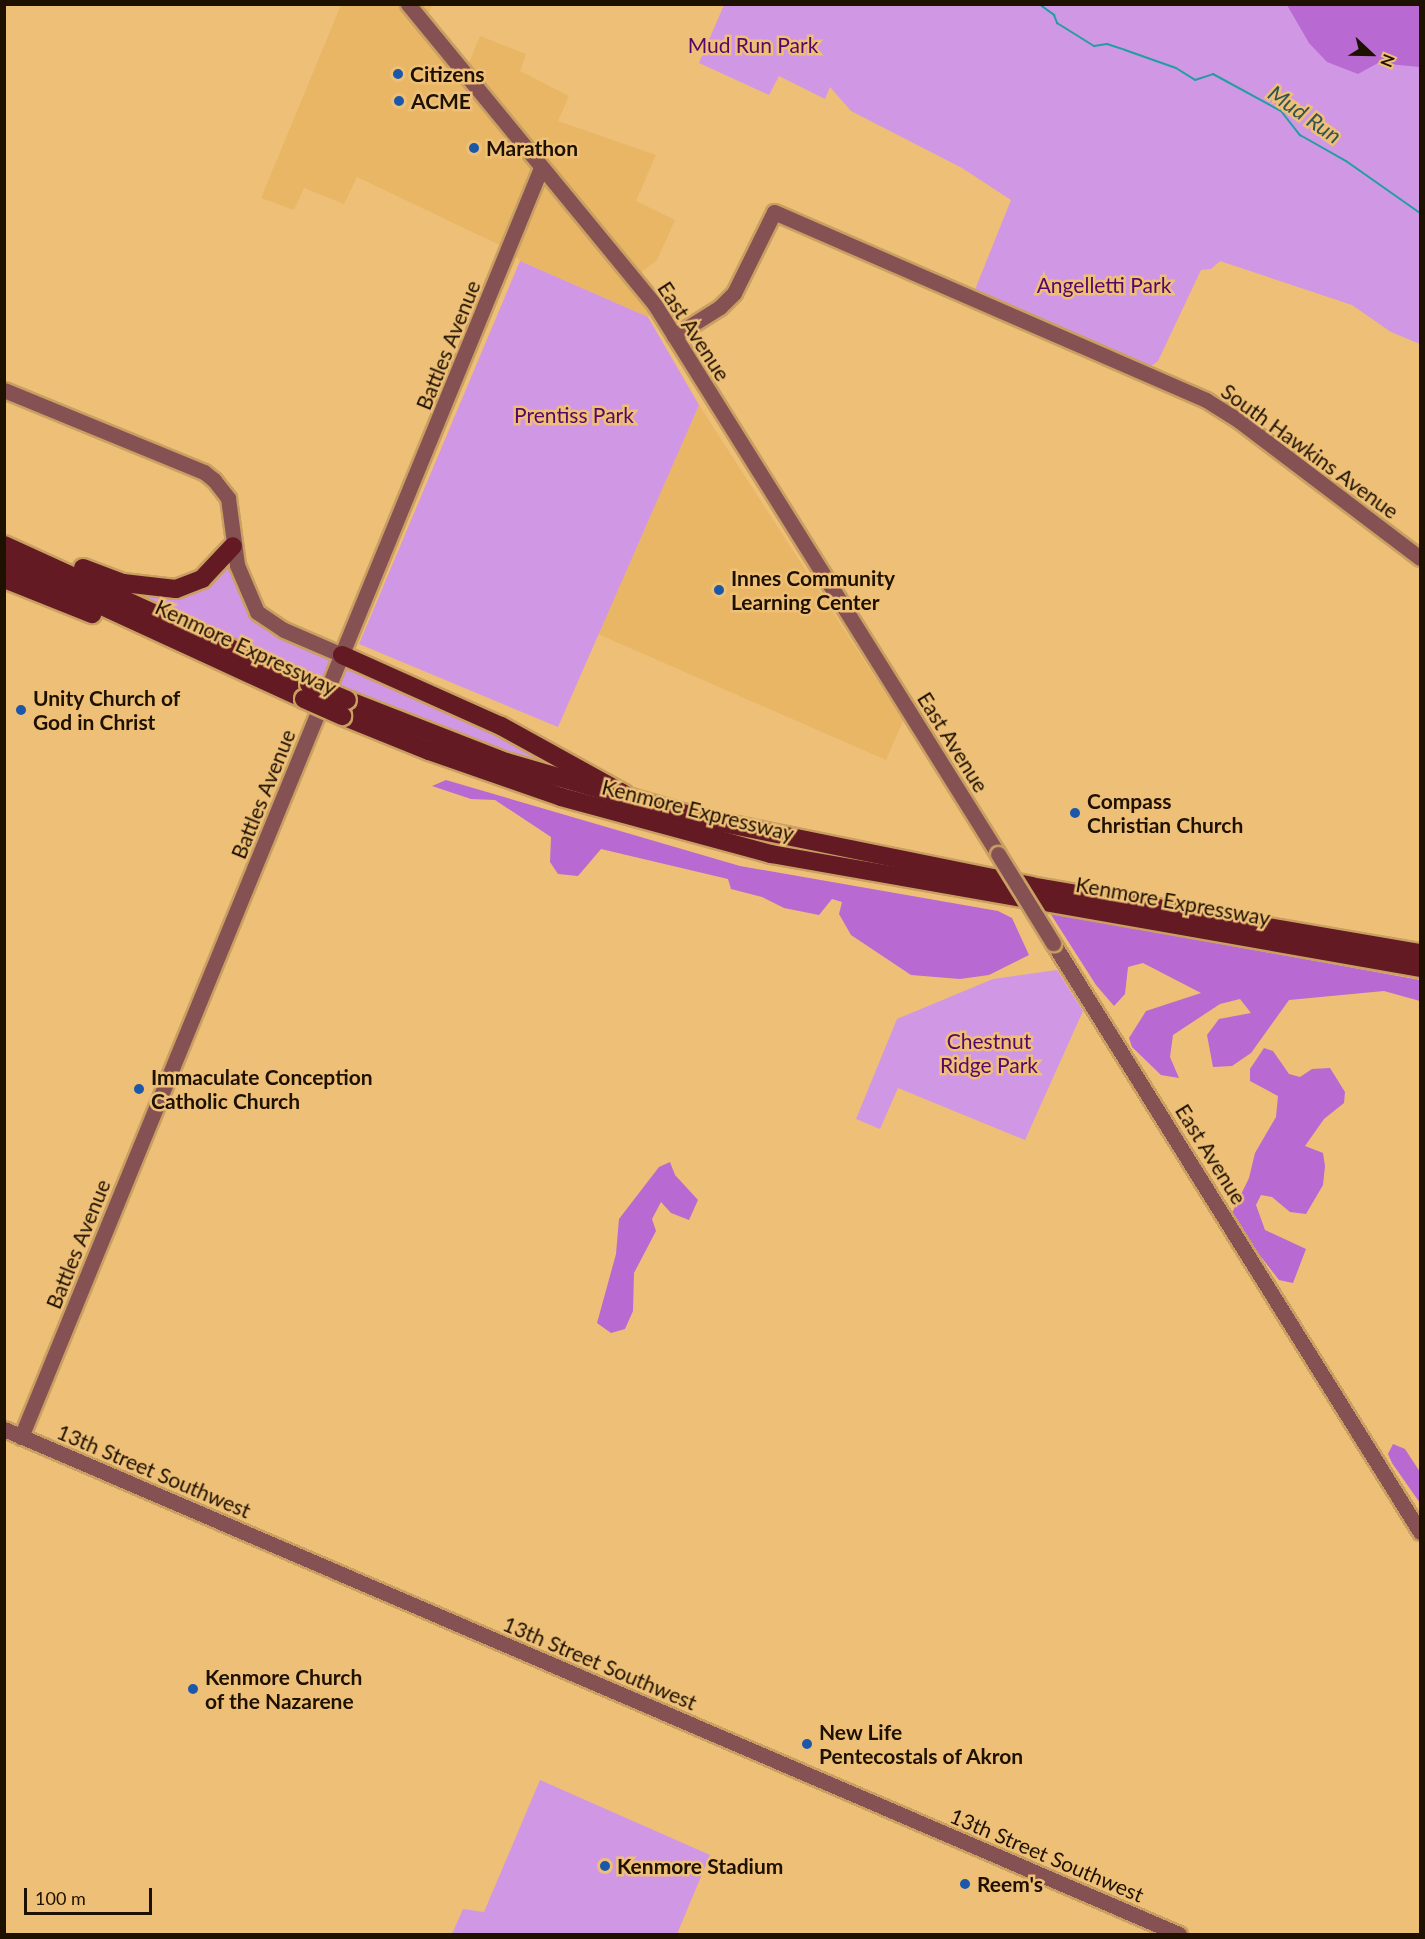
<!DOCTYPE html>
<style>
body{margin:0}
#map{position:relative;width:1425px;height:1939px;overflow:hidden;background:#eebf77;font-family:Lato,sans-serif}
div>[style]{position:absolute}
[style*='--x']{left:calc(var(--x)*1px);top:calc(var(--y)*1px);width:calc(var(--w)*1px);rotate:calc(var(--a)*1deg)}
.built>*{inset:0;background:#e9b666}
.green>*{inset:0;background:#d097e4}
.forest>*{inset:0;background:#b869d2}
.stream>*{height:2px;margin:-1px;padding:0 1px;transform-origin:1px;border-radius:1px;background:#229ea1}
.roads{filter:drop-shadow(2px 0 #c9a062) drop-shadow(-2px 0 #c9a062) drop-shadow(0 2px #c9a062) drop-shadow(0 -2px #c9a062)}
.secondary>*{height:15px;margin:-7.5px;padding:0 7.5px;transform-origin:7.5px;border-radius:7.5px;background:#865153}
.highway>*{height:18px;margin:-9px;padding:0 9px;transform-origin:9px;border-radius:9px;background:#631a23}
.bridges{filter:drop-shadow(2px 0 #c9a062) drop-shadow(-2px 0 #c9a062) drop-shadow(0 2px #c9a062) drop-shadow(0 -2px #c9a062)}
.secondary-bridge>*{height:15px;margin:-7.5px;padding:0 7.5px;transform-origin:7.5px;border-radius:7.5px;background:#865153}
.highway-bridge>*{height:18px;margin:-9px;padding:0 9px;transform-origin:9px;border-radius:9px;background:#631a23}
.dots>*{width:16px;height:16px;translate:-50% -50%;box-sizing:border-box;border:3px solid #eebf77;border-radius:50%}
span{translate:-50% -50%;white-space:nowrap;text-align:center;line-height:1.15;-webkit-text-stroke:5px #eebf77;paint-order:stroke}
.park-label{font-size:21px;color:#57076c}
.poi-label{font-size:21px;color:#1e1100;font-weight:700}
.left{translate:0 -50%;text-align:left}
.street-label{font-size:21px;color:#1e1100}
.water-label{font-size:22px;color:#325455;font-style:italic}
.frame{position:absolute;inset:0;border:6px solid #1e1100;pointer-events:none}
.north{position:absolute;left:1341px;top:24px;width:60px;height:60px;-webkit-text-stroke:4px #eebf77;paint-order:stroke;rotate:112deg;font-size:16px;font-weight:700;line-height:24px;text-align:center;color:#1e1100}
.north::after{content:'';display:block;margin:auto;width:21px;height:27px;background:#1e1100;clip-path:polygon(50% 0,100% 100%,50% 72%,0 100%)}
.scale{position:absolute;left:24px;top:1888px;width:128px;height:27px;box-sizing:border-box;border:3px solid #1e1100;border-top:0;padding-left:8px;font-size:18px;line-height:21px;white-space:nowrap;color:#1e1100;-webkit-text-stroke:4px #eebf77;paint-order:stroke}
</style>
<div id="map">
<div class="built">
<i style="clip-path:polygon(341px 5px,432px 5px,424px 24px,465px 72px,480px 36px,526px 54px,520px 71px,569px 96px,558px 121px,656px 155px,636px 201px,675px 220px,657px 260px,634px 278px,655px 305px,648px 317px,520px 261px,510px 250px,357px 177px,344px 204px,304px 188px,294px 210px,261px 198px)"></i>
<i style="clip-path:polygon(699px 405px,903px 721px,886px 760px,598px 634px)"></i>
</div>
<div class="green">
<i style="clip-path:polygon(724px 5px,1420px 5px,1420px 344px,1391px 332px,1352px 305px,1220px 261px,1211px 269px,1201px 270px,1158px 361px,1150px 367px,974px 292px,1011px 200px,962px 168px,851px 111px,830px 87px,825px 99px,779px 76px,769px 95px,699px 63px)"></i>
<i style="clip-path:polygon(520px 261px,648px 317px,699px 405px,558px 727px,359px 644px)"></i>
<i style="clip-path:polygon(231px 559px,239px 592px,252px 616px,326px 656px,332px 661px,325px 679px,131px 594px,134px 590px,179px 596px,193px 592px,212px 581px)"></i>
<i style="clip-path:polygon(348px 666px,602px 781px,550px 768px,338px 686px)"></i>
<i style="clip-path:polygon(1057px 970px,1083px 1011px,1025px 1140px,898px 1088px,880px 1129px,856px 1119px,897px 1019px,993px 979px)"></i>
<i style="clip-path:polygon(540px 1780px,710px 1855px,677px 1934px,452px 1934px,463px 1909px,484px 1912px)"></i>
</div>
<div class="forest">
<i style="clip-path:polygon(1287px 5px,1420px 5px,1420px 67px,1378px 63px,1358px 74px,1327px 62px,1309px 43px)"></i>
<i style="clip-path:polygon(446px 780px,740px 866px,998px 911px,1012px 918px,1029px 955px,989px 975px,960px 979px,911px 975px,851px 935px,839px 914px,842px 902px,832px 899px,819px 915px,784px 908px,762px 897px,731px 889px,728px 879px,601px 849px,578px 876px,558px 874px,550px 862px,551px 837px,495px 800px,471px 799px,432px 786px)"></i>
<i style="clip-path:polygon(1050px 913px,1420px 980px,1420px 1001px,1384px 991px,1289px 1000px,1251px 1053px,1232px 1066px,1213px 1067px,1207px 1035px,1219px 1019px,1251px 1013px,1240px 999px,1220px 1004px,1173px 1035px,1170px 1057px,1179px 1078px,1161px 1075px,1132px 1047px,1129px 1038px,1146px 1011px,1201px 993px,1143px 963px,1128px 967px,1125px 994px,1114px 1006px,1096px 985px)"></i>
<i style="clip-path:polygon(1264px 1048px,1273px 1051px,1289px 1074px,1300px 1077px,1312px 1069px,1330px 1068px,1345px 1092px,1344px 1103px,1324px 1119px,1305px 1146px,1323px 1153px,1325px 1166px,1323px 1185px,1306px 1214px,1290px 1212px,1272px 1197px,1261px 1195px,1256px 1205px,1265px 1230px,1306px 1249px,1293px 1283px,1279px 1280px,1230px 1217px,1249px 1178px,1255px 1153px,1276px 1117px,1278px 1096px,1250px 1081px,1250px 1069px)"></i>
<i style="clip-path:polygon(670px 1162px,675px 1175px,698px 1200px,689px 1220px,671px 1213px,661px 1202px,652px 1219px,656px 1231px,634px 1273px,633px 1311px,625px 1329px,611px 1333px,597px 1323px,616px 1254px,619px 1219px,659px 1167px)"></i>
<i style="clip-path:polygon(1393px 1444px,1405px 1449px,1420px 1472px,1420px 1503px,1392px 1463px,1388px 1454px)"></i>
</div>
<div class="stream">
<i style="--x:1039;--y:4;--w:19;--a:36"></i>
<i style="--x:1054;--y:15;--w:9;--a:69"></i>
<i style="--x:1057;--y:23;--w:44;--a:31.9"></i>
<i style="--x:1094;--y:46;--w:13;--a:-9"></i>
<i style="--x:1107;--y:44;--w:19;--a:18"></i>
<i style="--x:1125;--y:50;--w:54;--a:19.4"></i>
<i style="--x:1176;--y:68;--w:22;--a:32"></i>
<i style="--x:1195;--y:80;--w:19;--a:-18"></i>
<i style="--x:1213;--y:74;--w:77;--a:28.6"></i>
<i style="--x:1281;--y:111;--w:31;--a:52"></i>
<i style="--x:1300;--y:135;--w:53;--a:29.5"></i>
<i style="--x:1346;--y:161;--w:90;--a:35.1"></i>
</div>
<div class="roads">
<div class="secondary">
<i style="--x:408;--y:4;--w:389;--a:50.6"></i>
<i style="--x:655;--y:305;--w:647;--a:58"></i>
<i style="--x:674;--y:336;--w:54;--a:-32.2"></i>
<i style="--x:720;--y:307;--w:20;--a:-45"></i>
<i style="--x:734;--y:293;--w:90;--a:-63.7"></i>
<i style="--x:774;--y:212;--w:471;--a:23.5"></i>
<i style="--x:1206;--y:400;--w:38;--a:32"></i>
<i style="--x:1238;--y:420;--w:228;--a:37.2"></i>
<i style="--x:4;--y:390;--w:216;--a:22.3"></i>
<i style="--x:204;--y:472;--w:13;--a:39"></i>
<i style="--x:214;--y:480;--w:23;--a:52"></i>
<i style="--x:228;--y:498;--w:68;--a:82.3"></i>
<i style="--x:237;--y:565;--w:51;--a:66.9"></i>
<i style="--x:257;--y:612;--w:32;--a:34"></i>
<i style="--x:284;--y:630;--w:63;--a:23.3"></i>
<i style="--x:1053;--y:943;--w:694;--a:58.07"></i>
<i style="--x:4;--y:1429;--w:1279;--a:23.26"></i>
<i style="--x:21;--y:1437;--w:1371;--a:-67.72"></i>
</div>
<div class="highway">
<i style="--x:4;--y:545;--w:335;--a:24.5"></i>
<i style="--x:4;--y:561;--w:330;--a:24.7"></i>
<i style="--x:83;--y:568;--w:43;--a:20.6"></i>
<i style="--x:123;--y:583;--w:53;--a:6.5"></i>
<i style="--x:176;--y:589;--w:28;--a:-21"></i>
<i style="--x:202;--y:579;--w:45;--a:-46.8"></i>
<i style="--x:4;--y:579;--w:95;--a:21.7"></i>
<i style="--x:342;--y:655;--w:174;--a:24.1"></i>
<i style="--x:501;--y:726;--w:141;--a:28.9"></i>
<i style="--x:347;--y:700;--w:171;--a:21.3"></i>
<i style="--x:506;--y:762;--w:205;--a:16.1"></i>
<i style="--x:703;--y:819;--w:335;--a:11.5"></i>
<i style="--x:1031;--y:886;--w:395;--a:9.8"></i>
<i style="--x:342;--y:716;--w:94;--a:21.9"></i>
<i style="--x:429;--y:751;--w:140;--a:19.2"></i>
<i style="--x:561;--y:797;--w:218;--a:15.2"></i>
<i style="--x:771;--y:854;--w:659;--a:9.96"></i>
</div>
</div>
<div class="bridges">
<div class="secondary-bridge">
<i style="--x:998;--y:854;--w:105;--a:58.3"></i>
</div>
<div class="highway-bridge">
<i style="--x:309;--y:684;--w:41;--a:22.8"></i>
<i style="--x:304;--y:699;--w:42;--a:24.1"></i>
</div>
</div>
<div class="dots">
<i style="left:398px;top:74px;background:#1b58a9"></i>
<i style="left:399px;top:101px;background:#1b58a9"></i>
<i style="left:474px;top:148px;background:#1b58a9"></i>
<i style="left:719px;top:590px;background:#1b58a9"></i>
<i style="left:21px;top:710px;background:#1b58a9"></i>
<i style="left:1075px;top:813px;background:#1b58a9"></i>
<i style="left:139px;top:1089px;background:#1b58a9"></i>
<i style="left:193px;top:1689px;background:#1b58a9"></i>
<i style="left:807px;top:1744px;background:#1b58a9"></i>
<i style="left:605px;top:1866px;background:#1b58a9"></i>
<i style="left:965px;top:1884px;background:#1b58a9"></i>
</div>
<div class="park-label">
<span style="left:753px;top:45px">Mud Run Park</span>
<span style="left:1104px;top:285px">Angelletti Park</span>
<span style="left:574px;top:415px">Prentiss Park</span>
<span style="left:989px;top:1053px">Chestnut<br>Ridge Park</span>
</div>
<div class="poi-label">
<span class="left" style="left:410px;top:74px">Citizens</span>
<span class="left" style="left:411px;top:101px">ACME</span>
<span class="left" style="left:486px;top:148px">Marathon</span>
<span class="left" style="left:731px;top:590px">Innes Community<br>Learning Center</span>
<span class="left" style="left:33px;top:710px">Unity Church of<br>God in Christ</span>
<span class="left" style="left:1087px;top:813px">Compass<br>Christian Church</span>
<span class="left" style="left:151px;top:1089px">Immaculate Conception<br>Catholic Church</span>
<span class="left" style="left:205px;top:1689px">Kenmore Church<br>of the Nazarene</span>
<span class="left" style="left:819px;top:1744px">New Life<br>Pentecostals of Akron</span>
<span class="left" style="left:617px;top:1866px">Kenmore Stadium</span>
<span class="left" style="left:977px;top:1884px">Reem's</span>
</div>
<div class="street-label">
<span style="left:694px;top:331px;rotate:57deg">East Avenue</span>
<span style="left:448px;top:345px;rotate:-68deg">Battles Avenue</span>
<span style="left:1310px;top:451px;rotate:36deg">South Hawkins Avenue</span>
<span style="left:246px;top:647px;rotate:25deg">Kenmore Expressway</span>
<span style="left:953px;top:742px;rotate:58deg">East Avenue</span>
<span style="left:263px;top:794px;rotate:-68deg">Battles Avenue</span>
<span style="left:698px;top:810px;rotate:14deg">Kenmore Expressway</span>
<span style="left:1173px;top:901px;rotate:10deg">Kenmore Expressway</span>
<span style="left:1211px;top:1154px;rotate:58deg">East Avenue</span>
<span style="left:78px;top:1244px;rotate:-68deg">Battles Avenue</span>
<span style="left:154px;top:1471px;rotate:23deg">13th Street Southwest</span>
<span style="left:600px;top:1663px;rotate:23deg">13th Street Southwest</span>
<span style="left:1047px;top:1855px;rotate:23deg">13th Street Southwest</span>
</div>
<div class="water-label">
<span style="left:1305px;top:114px;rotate:35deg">Mud Run</span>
</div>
<div class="frame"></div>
<div class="north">N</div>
<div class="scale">100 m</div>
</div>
